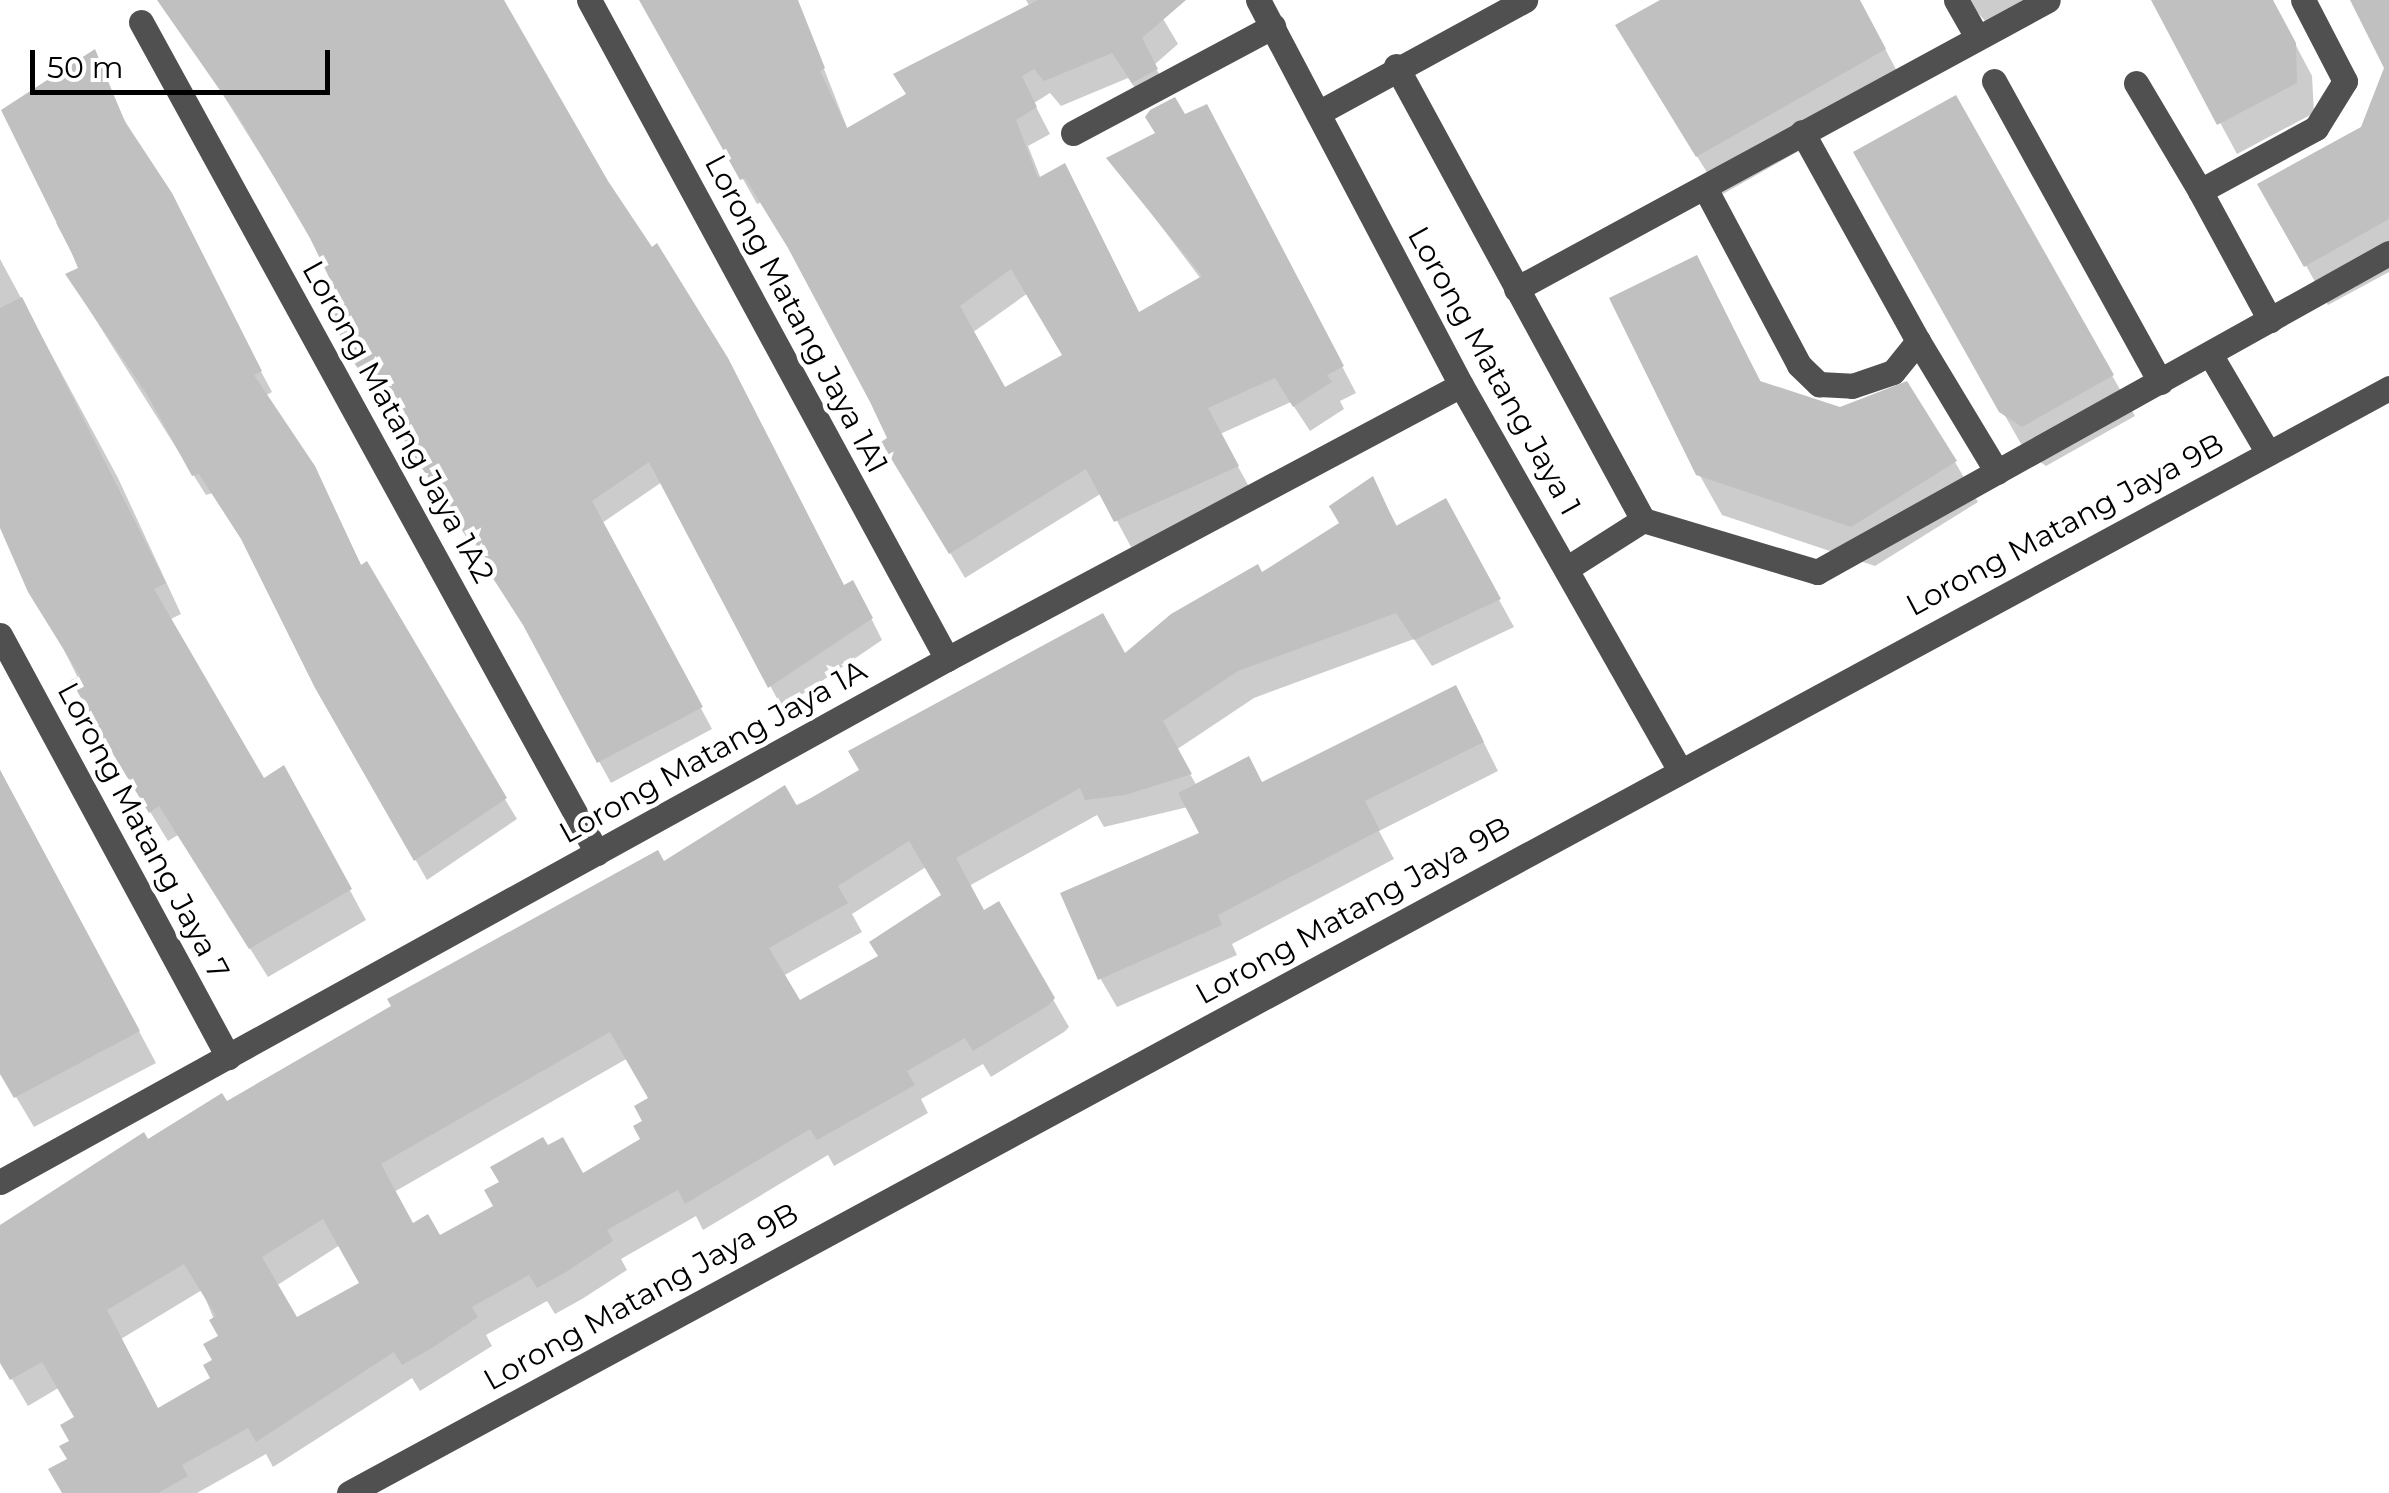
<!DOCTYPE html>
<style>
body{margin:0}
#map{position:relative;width:2389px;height:1493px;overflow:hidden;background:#fff;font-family:Montserrat,sans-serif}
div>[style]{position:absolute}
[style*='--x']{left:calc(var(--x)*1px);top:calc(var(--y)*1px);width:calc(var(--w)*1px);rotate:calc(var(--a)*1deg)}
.shadow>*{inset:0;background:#0003}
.building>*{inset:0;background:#c0c0c0}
.minor>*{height:25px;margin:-12.5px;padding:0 12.5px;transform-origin:12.5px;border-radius:12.5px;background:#505050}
span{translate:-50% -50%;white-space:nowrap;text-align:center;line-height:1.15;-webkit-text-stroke:9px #fff;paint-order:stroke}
.street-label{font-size:30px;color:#000}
.scale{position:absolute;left:30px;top:50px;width:300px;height:45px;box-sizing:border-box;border:5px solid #000;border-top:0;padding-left:12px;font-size:30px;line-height:35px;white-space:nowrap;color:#000;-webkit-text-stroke:8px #fff;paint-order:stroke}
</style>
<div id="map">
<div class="shadow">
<i style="clip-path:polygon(164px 0,494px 0,844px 587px,864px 604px,882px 640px,782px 708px,662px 482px,602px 523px,712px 729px,611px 783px,293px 207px)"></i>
<i style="clip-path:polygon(evenodd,797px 0,848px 130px,909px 96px,1030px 7px,1026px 0,1152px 0,1178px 44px,1154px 65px,1171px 95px,1148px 107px,1128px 78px,1061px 106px,1050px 93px,1034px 103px,1050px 134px,1028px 146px,1041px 179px,1140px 314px,1201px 279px,1110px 159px,1184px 118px,1220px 132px,1356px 393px,1340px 401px,1344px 409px,1310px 431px,1291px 402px,1220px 434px,1252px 492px,1131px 547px,1102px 493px,965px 578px,885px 443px,891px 439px,796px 258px,762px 202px,757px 204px,642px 1px,797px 0,1028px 293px,1065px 356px,1004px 390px,972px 333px,1028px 293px)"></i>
<i style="clip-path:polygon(1665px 0,1859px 0,1907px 90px,1721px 195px,1641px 66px)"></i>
<i style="clip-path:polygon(1967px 0,2061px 0,1997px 35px)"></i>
<i style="clip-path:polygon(2154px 0,2272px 0,2312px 76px,2314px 113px,2237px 154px)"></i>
<i style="clip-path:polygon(2352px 0,2389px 0,2389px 272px,2328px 305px,2261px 185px,2363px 129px,2387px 68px)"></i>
<i style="clip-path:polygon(94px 52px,134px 141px,46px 186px)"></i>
<i style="clip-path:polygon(1955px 98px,2135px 416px,2046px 466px,2025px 451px,1856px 153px)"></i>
<i style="clip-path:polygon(150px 165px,272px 392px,265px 396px,313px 467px,362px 567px,517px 819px,427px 880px,317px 687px,248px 548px,213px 493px,206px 495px,80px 295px,81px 269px,56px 223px)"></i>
<i style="clip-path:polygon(1696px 258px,1762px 384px,1955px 462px,1978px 502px,1875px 566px,1722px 515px,1699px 474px)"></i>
<i style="clip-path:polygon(0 259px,118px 478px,181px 614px,169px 620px,263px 781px,300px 798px,366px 920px,268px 977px,178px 835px,168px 841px,122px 766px,0 522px)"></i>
<i style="clip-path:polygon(evenodd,1372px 479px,1398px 528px,1460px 529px,1514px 627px,1432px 666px,1414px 639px,1254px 698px,1176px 750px,1197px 786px,1262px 785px,1471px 717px,1498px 771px,1379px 831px,1394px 859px,1232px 944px,1237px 955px,1117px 1007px,1100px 978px,1202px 834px,1188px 807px,1104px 827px,1097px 815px,969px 886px,984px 913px,998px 904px,1069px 1027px,1064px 1032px,991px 1077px,983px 1064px,921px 1099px,928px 1113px,834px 1166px,828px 1155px,703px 1230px,696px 1216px,621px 1259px,627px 1270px,582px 1299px,555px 1314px,547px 1301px,486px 1335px,492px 1346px,420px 1391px,412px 1378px,273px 1467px,266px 1454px,197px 1493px,65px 1493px,78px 1418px,60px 1387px,28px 1406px,0 1359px,0 1228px,664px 865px,1124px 656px,1342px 524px,1372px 479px,926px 867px,944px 896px,880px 957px,799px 1003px,783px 976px,862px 932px,852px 914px,926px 867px,1372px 479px,628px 1058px,651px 1099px,644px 1140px,582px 1176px,439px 1238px,413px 1226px,394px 1192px,628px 1058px,1372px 479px,340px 1245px,363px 1284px,296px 1320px,276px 1286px,340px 1245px,1372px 479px,202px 1290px,221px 1337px,214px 1378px,158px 1411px,121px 1339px,202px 1290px)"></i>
<i style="clip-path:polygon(0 770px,156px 1063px,34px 1127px,0 1070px)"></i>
</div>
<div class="building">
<i style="clip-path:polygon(157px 0,504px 0,608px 181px,652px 247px,657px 243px,728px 358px,844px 585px,853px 580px,873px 618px,768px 688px,649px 462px,592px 501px,703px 707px,597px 763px,523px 625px,353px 361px,329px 314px,342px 304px,310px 238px,240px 119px)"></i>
<i style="clip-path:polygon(evenodd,639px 0,798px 0,825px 68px,820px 71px,847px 128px,906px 94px,893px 74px,1038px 0,1186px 0,1142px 38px,1158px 69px,1132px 83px,1112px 53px,1044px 81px,1034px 69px,1022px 76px,1037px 107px,1016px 120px,1038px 178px,1065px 163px,1139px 312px,1202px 276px,1106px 158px,1155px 133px,1145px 117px,1150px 110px,1175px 97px,1185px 114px,1207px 104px,1344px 366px,1327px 375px,1332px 382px,1293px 407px,1275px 378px,1208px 408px,1239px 466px,1114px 522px,1086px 469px,949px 554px,881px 442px,887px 438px,870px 402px,788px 248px,745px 178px,740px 180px,639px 0,1011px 269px,1062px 355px,1005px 387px,960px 306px,1011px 269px)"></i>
<i style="clip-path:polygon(1660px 0,1860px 0,1886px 49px,1696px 157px,1615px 25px)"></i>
<i style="clip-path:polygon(2151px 0,2273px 0,2296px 43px,2297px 83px,2217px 125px)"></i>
<i style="clip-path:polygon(2350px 0,2389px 0,2389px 219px,2304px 267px,2257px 184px,2361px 127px,2384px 68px)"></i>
<i style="clip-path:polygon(95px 49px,124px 120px,172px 193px,262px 371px,254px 375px,315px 466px,361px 565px,367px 561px,507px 798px,414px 861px,315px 688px,241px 539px,199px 474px,192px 476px,148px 396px,65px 274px,78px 268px,73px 256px,1px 110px)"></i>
<i style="clip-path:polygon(1956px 95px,2114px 375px,2022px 427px,1999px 412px,1853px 152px)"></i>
<i style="clip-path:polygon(1697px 255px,1760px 381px,1840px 407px,1907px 381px,1957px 461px,1851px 527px,1696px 475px,1609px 298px)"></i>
<i style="clip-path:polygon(22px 297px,166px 583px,154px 589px,264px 778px,284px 765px,352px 889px,249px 949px,159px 806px,149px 813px,102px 736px,71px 680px,80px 676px,28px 592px,0 528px,0 308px)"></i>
<i style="clip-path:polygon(evenodd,1373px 476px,1396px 526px,1446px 498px,1501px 599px,1414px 640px,1396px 613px,1238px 671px,1163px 721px,1192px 774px,1125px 795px,1085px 800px,1080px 788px,956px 858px,984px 910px,999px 901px,1055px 998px,1049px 1005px,973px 1051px,965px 1038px,907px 1071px,915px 1085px,817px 1140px,810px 1129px,685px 1204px,678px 1190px,607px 1230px,613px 1241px,566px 1272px,537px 1288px,529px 1275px,472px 1307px,478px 1317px,432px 1348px,402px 1365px,394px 1352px,256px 1442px,248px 1428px,182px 1465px,188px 1476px,158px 1493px,62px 1493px,48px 1469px,67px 1459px,59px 1446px,69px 1441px,60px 1425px,74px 1417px,42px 1362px,10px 1380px,0 1363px,0 1225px,144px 1132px,148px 1139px,222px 1093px,227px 1101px,391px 1006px,387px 999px,658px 850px,664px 861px,785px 785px,797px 806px,859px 770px,848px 751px,1103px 613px,1125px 653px,1171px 614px,1258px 564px,1262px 572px,1339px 523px,1329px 506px,1373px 476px,909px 841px,941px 895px,869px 942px,878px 956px,800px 1000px,769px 948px,848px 903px,838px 886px,909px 841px,1373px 476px,610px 1032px,648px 1098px,634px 1106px,642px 1121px,633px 1126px,640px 1139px,583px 1173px,563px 1137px,548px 1145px,543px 1137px,490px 1167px,499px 1182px,484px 1190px,493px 1206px,440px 1235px,428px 1214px,413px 1223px,381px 1164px,610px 1032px,1373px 476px,323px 1219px,359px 1283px,297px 1317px,262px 1257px,323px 1219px,1373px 476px,184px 1264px,216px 1316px,209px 1320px,218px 1336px,203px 1344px,212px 1360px,203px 1365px,210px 1378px,158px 1408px,107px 1310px,184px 1264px)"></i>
<i style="clip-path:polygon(1456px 685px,1484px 742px,1365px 801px,1380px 830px,1218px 915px,1222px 925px,1098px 980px,1060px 893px,1199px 833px,1178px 793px,1249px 756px,1262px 782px)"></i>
<i style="clip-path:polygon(0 770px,140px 1031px,14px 1098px,0 1074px)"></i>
</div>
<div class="minor">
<i style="--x:589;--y:0;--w:750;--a:61.49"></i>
<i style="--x:1258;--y:0;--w:435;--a:62.2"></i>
<i style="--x:1461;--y:385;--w:443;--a:60.4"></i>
<i style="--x:1956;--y:0;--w:43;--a:60.4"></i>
<i style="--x:141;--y:22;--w:948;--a:61.24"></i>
<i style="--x:1396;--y:66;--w:517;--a:61.45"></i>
<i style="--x:1643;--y:520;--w:182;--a:16.6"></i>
<i style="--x:1817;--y:572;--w:655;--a:-29.15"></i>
<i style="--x:1994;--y:81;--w:344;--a:61.1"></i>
<i style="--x:2136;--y:83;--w:126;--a:59.3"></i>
<i style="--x:2200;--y:191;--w:132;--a:-28.5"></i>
<i style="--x:2316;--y:128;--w:55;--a:-58.3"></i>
<i style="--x:2345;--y:81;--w:91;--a:-117.4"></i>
<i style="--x:1318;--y:113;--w:236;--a:-28.6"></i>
<i style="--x:1073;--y:133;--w:227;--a:-28.1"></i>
<i style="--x:1705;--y:188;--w:200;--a:62"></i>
<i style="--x:1799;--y:365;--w:28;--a:44"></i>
<i style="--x:1819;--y:384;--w:33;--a:3"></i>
<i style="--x:1852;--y:386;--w:43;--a:-18.9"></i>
<i style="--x:1893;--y:372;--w:40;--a:-51"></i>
<i style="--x:1918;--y:341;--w:239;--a:-119"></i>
<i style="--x:2200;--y:191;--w:147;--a:61.5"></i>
<i style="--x:1516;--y:289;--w:605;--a:-28.51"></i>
<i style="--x:1918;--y:341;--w:153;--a:58.9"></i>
<i style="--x:2210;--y:354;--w:115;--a:59.6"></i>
<i style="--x:1566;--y:569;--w:91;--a:-32.5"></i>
<i style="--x:0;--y:635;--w:480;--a:61.6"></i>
<i style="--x:0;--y:1182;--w:1082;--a:-28.91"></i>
<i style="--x:947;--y:659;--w:582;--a:-28.06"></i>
<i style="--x:349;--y:1493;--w:2320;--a:-28.44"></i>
</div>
<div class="street-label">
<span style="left:796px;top:314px;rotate:62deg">Lorong Matang Jaya 1A1</span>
<span style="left:1494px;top:371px;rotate:61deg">Lorong Matang Jaya 1</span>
<span style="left:398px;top:422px;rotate:61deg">Lorong Matang Jaya 1A2</span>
<span style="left:2065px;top:525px;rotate:-28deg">Lorong Matang Jaya 9B</span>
<span style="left:713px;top:752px;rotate:-29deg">Lorong Matang Jaya 1A</span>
<span style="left:143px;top:831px;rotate:62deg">Lorong Matang Jaya 7</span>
<span style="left:1353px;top:911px;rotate:-29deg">Lorong Matang Jaya 9B</span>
<span style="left:641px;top:1297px;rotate:-29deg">Lorong Matang Jaya 9B</span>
</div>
<div class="scale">50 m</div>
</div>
